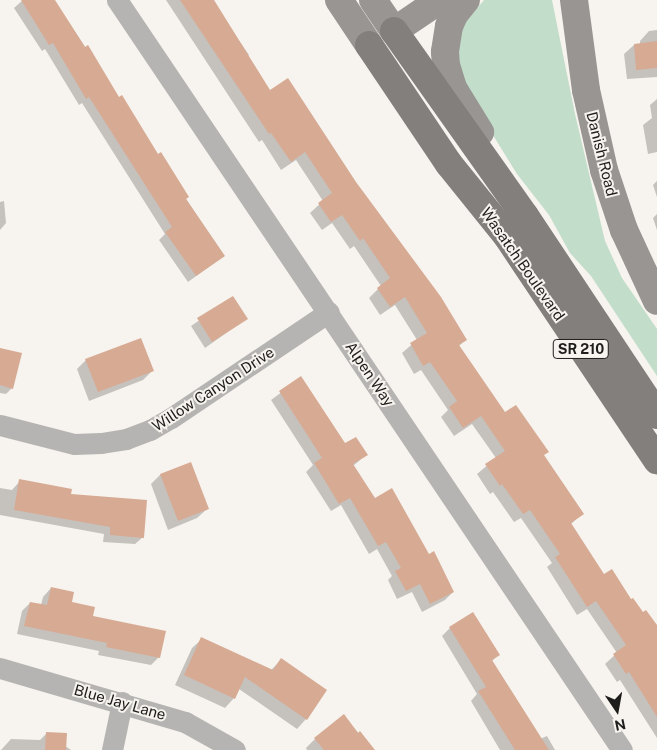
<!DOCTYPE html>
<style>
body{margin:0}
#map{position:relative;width:657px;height:750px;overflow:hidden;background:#f7f3ee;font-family:"Public Sans",sans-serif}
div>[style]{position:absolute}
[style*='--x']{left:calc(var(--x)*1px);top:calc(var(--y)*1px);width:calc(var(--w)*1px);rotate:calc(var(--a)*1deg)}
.green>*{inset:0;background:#c2ddc9}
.shadow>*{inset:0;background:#0003}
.building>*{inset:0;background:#d7aa93}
.street>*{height:21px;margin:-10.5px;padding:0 10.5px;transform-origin:10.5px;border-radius:10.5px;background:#b6b4b2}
.secondary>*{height:28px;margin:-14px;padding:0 14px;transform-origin:14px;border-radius:14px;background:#989593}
.primary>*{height:28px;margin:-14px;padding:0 14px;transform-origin:14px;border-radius:14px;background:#827f7c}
span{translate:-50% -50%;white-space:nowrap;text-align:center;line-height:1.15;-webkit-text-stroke:4px #f7f3ee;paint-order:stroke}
.shield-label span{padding:1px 4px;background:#f7f3ee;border:1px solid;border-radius:4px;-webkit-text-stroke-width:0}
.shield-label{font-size:14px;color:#1e1d1b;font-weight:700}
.street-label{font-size:15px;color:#1e1d1b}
.north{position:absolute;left:592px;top:685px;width:50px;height:50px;-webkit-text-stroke:4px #f7f3ee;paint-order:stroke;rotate:168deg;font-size:14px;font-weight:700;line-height:20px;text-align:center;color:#1e1d1b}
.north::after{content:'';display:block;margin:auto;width:18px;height:22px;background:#1e1d1b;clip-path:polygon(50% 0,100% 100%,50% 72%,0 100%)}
</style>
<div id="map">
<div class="green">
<i style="clip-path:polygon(484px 0,552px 0,575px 114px,605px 241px,622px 278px,657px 329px,657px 376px,591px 276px,570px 253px,549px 215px,517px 174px,464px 88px,456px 42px,465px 23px)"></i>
</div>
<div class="shadow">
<i style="clip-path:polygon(54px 0,224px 256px,188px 282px,159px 240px,165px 234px,82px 103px,79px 105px,45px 49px,42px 51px,14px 8px,23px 0)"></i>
<i style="clip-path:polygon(166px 0,211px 0,249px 55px,247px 57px,270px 92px,355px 183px,465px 340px,458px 347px,504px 414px,543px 456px,583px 513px,571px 524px,603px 576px,657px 628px,657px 738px,620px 680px,617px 682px,605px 664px,617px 653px,587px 609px,577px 615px,547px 567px,552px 563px,521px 518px,514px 522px,493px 492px,490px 494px,477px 474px,496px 458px,472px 424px,454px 436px,441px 417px,448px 410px,421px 370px,414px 374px,402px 353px,417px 340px,395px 305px,380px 315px,369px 298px,381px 286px,354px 246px,350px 249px,332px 223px,322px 230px,310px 213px,323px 201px,296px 160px,281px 170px,262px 140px,259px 142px)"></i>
<i style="clip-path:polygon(657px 30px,657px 77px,627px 79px,624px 54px,634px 45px,640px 44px,640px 41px,649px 31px)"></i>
<i style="clip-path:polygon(657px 99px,657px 152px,648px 154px,643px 125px,652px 118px,650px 105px)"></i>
<i style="clip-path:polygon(657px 181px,657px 197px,653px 185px)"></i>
<i style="clip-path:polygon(4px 201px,6px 223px,0 230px,0 202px)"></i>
<i style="clip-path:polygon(657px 214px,657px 230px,653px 218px)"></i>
<i style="clip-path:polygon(232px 298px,246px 319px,205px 348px,191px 326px)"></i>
<i style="clip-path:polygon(0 349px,12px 388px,6px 394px,0 393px)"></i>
<i style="clip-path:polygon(86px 360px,152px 371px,143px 380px,89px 401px,77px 369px)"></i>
<i style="clip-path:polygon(301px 378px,345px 445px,366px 455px,353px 466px,374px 500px,429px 555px,453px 592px,445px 600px,422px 612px,412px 592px,397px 599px,388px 580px,392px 576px,377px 549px,369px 554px,341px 505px,331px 511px,306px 472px,313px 465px,271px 400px)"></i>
<i style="clip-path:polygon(190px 464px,207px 509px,197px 518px,168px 530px,151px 484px,160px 475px)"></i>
<i style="clip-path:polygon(20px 481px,69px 495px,143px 537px,135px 544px,103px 542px,104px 534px,0 515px,0 488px,12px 490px)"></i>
<i style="clip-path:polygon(51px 588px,91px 617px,159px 657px,151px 665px,98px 655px,99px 651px,17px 634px,22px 611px,30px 603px,41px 605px,43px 597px)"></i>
<i style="clip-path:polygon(450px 628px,498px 655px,492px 661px,540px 739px,547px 736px,555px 750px,500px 750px,471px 701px,477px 694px,442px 636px)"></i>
<i style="clip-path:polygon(202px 639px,271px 670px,281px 660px,306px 719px,297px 729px,239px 689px,234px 698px,225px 708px,175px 685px,192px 648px)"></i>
<i style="clip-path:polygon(344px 716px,371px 748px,369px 750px,307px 750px,306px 748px,315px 739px)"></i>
<i style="clip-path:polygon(47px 733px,71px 750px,1px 750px,11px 739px,40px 740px)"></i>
</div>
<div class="building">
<i style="clip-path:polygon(21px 0,55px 0,85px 47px,88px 45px,119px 97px,122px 95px,158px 154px,161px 152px,189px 197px,186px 199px,225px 256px,196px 276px,165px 232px,172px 227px,89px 97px,86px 99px,53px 43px,49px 45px)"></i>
<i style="clip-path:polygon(180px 0,214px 0,270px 90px,288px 78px,356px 182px,441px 297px,467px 340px,459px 345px,505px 412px,516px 405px,549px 452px,544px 455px,584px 514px,571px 523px,604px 574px,612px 569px,631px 599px,633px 598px,643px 612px,646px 610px,657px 625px,657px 717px,629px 672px,626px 674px,613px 654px,626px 645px,596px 601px,587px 607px,555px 557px,560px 554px,530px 510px,523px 514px,502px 484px,500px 486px,485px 464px,505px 451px,481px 416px,463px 428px,449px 407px,457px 401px,430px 362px,423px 366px,410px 343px,427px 333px,405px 297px,390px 307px,377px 288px,390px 278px,363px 238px,360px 241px,342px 215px,331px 222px,318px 203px,332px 193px,305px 152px,291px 162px,271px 133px,269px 134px)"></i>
<i style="clip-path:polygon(657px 41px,657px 68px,636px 70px,634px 44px)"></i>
<i style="clip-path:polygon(233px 296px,248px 319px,212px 342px,197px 318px)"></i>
<i style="clip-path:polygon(141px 338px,154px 371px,98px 392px,85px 359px)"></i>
<i style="clip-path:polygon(0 348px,22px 353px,13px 389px,0 385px)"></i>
<i style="clip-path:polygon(301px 376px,345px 443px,356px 437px,368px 455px,353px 464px,375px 498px,392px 488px,429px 554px,434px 551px,454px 592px,430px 604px,420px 584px,406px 591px,395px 571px,401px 568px,386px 542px,378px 546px,350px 498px,339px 504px,314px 463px,322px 458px,279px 391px)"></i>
<i style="clip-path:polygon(191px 462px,209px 509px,178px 521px,160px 474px)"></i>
<i style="clip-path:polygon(19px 479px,72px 489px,71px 494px,147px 500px,144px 538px,110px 535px,110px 527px,14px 510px)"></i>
<i style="clip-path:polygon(51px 587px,74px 592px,72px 602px,95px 607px,93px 616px,166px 631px,160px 658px,106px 647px,107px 643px,24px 626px,30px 602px,47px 605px)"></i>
<i style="clip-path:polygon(473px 612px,500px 655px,492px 660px,549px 750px,515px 750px,478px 691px,486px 687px,449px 627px)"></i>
<i style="clip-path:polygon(201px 637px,273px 670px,281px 658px,327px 690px,307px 720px,245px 677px,235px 699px,184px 675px)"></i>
<i style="clip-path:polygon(344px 714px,358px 733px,360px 731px,375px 750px,324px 750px,314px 738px)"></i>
<i style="clip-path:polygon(46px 732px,67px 733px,66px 750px,45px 750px)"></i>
</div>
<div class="street">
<i style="--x:117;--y:0;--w:904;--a:56.05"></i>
<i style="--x:0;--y:425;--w:76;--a:14.4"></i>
<i style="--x:74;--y:444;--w:27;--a:-2"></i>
<i style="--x:101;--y:443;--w:25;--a:-9"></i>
<i style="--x:126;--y:439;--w:26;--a:-21"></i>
<i style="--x:150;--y:430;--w:24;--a:-30"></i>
<i style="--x:171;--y:418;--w:190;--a:-33.9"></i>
<i style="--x:0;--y:668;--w:193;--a:16.3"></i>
<i style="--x:185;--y:722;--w:57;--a:29.2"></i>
<i style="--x:112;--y:750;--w:49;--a:-78.2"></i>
</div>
<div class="secondary">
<i style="--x:339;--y:0;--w:54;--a:56.3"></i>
<i style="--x:373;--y:0;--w:37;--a:56"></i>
<i style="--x:394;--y:31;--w:55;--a:-34"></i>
<i style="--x:466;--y:0;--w:19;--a:129"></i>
<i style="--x:454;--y:15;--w:12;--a:114"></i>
<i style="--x:449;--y:26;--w:26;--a:99"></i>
<i style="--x:445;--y:52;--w:13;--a:86"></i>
<i style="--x:446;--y:65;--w:24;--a:73"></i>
<i style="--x:453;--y:88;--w:52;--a:58.5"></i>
<i style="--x:574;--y:0;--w:91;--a:82.4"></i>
<i style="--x:586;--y:90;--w:82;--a:77.3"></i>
<i style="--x:604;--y:170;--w:63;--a:71.6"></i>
<i style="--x:624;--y:230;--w:78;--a:65.1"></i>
</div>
<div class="primary">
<i style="--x:394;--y:31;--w:227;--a:54.7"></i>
<i style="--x:525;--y:216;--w:239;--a:56.4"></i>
<i style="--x:369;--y:45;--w:143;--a:56.1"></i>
<i style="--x:449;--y:164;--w:92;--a:51.1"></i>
<i style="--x:507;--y:236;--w:270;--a:56.2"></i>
</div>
<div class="shield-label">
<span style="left:581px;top:349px">SR 210</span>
</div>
<div class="street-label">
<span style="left:602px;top:154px;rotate:76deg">Danish Road</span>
<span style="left:523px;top:264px;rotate:55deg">Wasatch Boulevard</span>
<span style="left:370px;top:374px;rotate:56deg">Alpen Way</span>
<span style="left:213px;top:389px;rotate:-33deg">Willow Canyon Drive</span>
<span style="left:120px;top:702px;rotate:16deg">Blue Jay Lane</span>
</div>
<div class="north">N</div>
</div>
